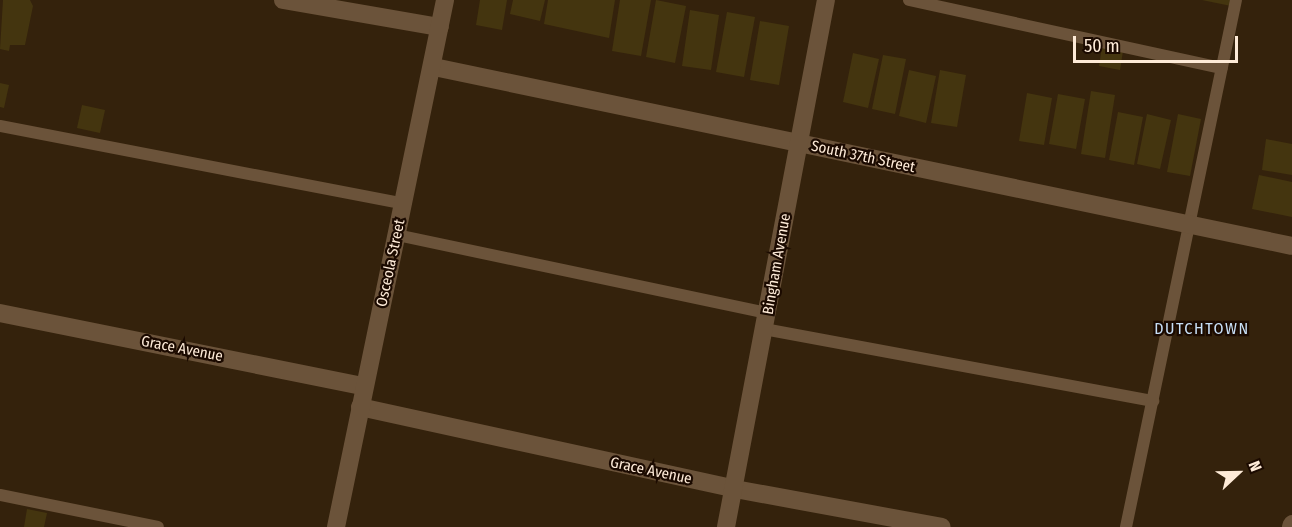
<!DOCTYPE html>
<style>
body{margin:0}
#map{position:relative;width:1292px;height:527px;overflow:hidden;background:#34220c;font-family:"Fira Sans Condensed",sans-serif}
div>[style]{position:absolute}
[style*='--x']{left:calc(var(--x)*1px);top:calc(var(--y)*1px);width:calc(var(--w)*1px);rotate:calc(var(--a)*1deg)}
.building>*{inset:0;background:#44350f}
.service>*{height:12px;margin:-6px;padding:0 6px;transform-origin:6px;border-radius:6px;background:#6b533a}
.minor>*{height:18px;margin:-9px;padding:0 9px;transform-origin:9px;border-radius:9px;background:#6b533a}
.tertiary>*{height:18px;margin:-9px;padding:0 9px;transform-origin:9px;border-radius:9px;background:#6b533a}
span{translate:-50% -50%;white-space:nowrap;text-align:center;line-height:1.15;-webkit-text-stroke:4.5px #1b0a00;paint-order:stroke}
.street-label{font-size:15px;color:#feebd8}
.neighbourhood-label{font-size:16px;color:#c8dff6;letter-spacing:1.5px}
.north{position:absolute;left:1208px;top:443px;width:60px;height:60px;-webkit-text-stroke:4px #1b0a00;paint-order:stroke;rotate:68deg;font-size:16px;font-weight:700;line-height:24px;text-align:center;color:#feebd8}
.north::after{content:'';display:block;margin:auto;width:21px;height:27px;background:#feebd8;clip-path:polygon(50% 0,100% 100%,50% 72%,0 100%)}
.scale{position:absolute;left:1073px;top:36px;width:165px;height:27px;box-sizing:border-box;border:3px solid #feebd8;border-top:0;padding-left:8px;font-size:18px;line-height:21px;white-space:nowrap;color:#feebd8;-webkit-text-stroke:4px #1b0a00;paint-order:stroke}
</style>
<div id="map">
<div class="building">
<i style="clip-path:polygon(3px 0,30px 0,33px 6px,25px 45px,10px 45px,9px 51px,0 49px)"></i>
<i style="clip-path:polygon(480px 0,507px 0,502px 30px,476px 25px)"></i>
<i style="clip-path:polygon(513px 0,545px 0,540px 21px,510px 14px)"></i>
<i style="clip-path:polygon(548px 0,615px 0,609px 38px,544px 24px)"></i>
<i style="clip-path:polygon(620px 0,651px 0,641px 56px,612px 51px)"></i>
<i style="clip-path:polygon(656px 0,686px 6px,675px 63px,646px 57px)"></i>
<i style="clip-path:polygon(1202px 0,1232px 0,1231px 6px)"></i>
<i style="clip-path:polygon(690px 10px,719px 15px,711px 70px,682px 66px)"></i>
<i style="clip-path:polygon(727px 12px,755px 17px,744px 77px,716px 72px)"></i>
<i style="clip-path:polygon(760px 21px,789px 26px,779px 85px,750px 80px)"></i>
<i style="clip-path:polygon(1102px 47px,1123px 51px,1120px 70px,1099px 66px)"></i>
<i style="clip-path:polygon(853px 53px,879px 59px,868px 108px,843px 102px)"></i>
<i style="clip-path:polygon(883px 55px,906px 59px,895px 114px,872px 109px)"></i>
<i style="clip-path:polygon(909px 70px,936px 76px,926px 123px,899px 116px)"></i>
<i style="clip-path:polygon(940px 70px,966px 75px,957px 127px,931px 123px)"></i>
<i style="clip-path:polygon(0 83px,9px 85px,4px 108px,0 107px)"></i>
<i style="clip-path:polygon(1091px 91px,1115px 95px,1105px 158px,1081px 154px)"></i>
<i style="clip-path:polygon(1027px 93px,1052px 98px,1044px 145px,1019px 141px)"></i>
<i style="clip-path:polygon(1058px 94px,1085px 99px,1076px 149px,1049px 144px)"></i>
<i style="clip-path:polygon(82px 105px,105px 110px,100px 133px,77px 128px)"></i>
<i style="clip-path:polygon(1118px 112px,1143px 117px,1134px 165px,1109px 160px)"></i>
<i style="clip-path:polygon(1147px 114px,1171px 120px,1160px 169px,1137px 164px)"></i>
<i style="clip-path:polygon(1178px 114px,1201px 119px,1190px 176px,1167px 172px)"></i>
<i style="clip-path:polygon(1266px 139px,1292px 144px,1292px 175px,1262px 170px)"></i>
<i style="clip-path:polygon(1259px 175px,1292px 182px,1292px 217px,1252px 209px)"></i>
<i style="clip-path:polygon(27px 509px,47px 513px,44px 527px,24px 527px)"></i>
</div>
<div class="service">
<i style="--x:909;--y:0;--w:320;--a:12.3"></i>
<i style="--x:0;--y:126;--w:411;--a:10.9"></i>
<i style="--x:397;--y:235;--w:379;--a:11.9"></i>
<i style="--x:764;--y:329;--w:396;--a:10.5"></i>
<i style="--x:0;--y:495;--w:161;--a:11.4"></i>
<i style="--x:1126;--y:527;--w:538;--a:-78.21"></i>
</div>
<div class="minor">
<i style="--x:283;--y:0;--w:159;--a:9.8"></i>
<i style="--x:434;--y:67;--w:876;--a:11.78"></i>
<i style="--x:0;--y:313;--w:370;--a:11.4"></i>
<i style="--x:360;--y:407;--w:384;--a:12.3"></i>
<i style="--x:735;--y:489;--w:210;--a:10.4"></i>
<i style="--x:336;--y:527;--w:538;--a:-78.31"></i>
<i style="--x:726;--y:527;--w:536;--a:-79.26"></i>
</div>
<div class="tertiary">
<i style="--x:1291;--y:527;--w:3;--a:-72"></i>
</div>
<div class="street-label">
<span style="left:863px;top:157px;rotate:12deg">South 37th Street</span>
<span style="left:391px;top:263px;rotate:-78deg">Osceola Street</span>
<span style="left:777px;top:264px;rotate:-80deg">Bingham Avenue</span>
<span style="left:182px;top:349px;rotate:11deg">Grace Avenue</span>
<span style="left:651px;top:471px;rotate:12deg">Grace Avenue</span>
</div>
<div class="neighbourhood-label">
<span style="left:1202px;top:329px">DUTCHTOWN</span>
</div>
<div class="north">N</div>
<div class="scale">50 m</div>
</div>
